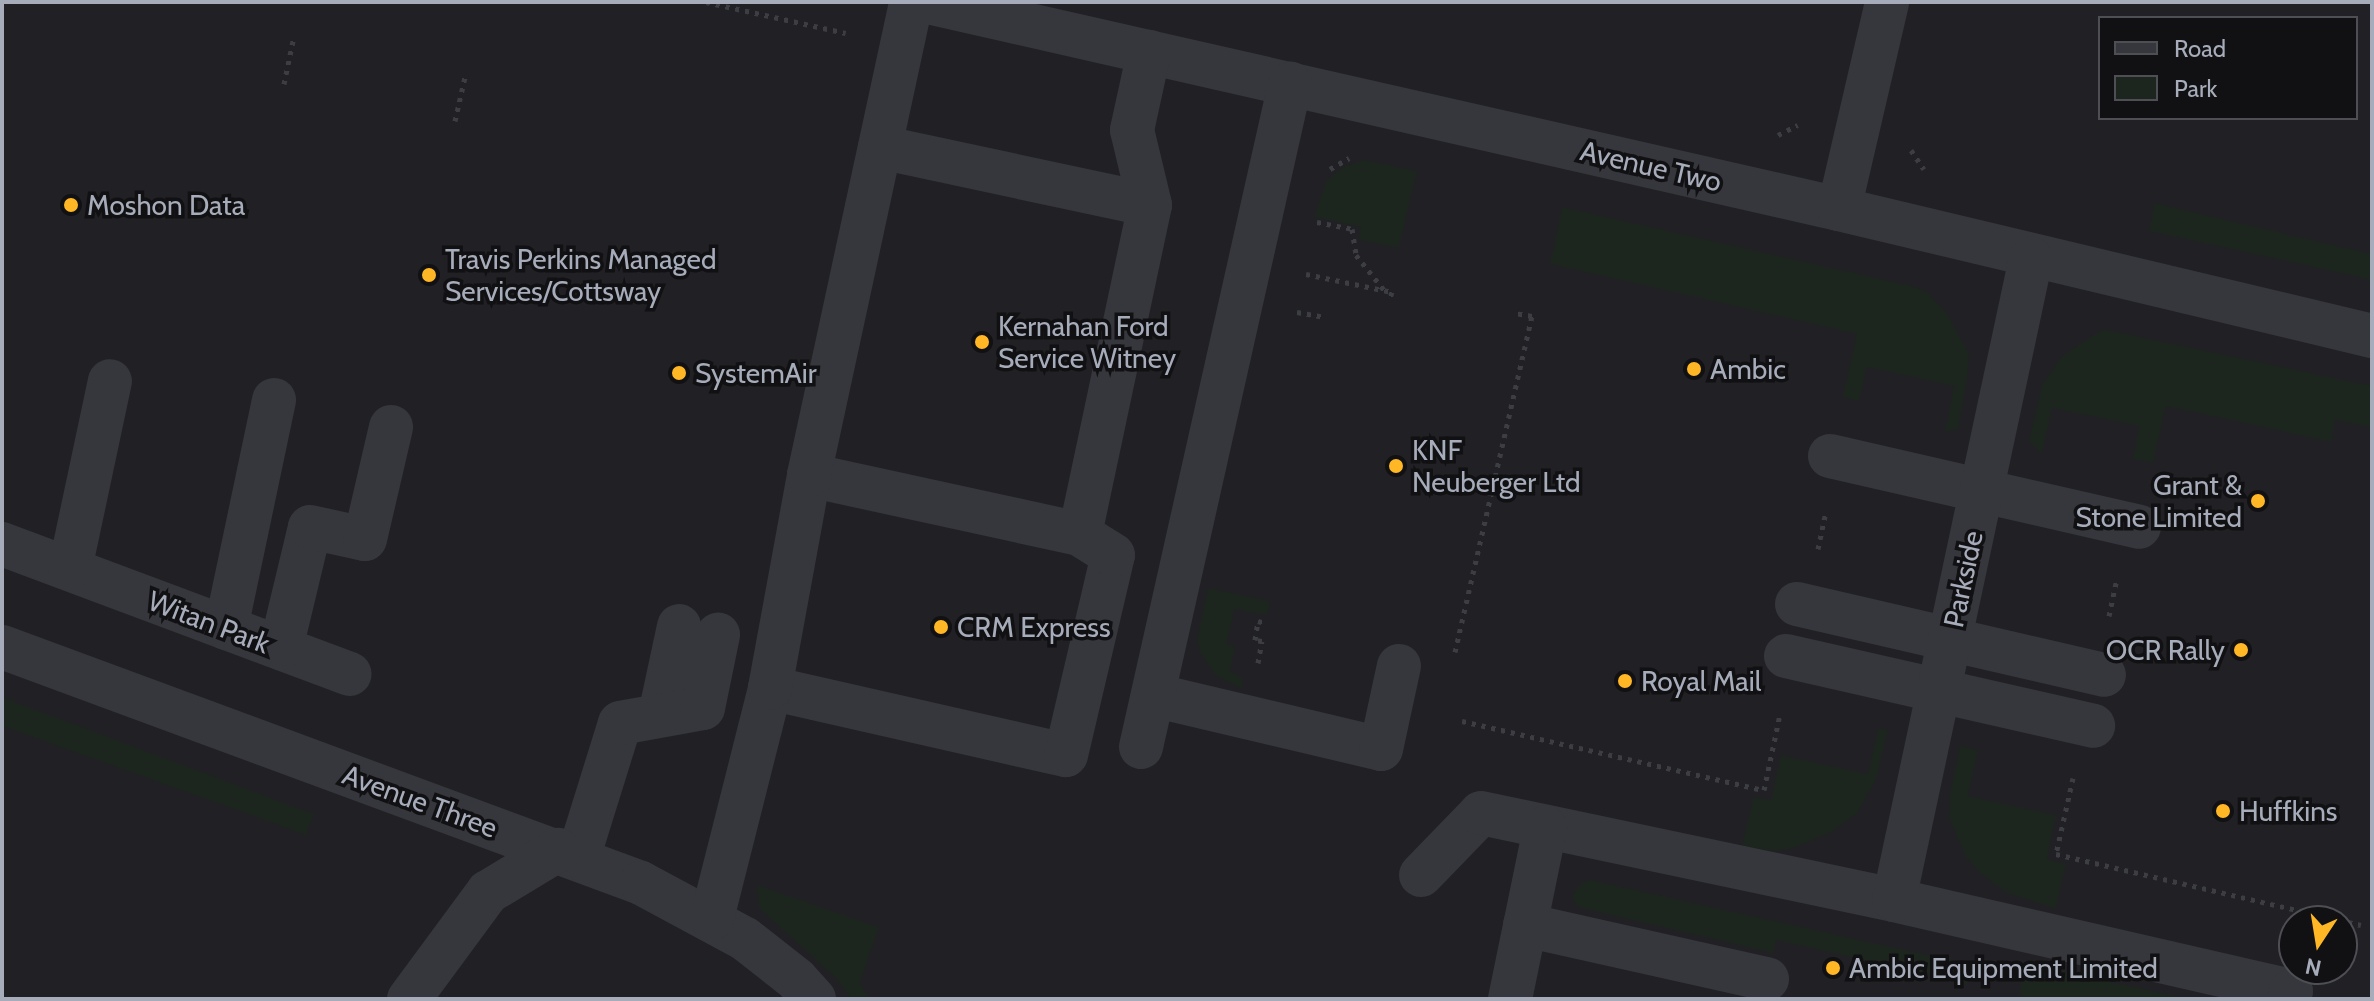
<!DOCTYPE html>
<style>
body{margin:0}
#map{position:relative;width:2374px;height:1001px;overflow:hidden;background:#161618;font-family:Cabin,sans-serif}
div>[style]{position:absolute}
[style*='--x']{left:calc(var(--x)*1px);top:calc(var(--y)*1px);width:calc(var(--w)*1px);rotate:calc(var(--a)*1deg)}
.built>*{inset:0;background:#212125}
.green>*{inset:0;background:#1d261e}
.path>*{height:5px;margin-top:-2.5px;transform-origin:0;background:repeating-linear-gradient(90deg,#3c3e44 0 4px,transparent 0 10px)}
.minor>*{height:44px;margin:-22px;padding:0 22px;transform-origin:22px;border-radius:22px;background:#36373d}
.dots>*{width:22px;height:22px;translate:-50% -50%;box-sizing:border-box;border:4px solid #111113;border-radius:50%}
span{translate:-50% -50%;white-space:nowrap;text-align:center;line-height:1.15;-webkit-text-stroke:7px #111113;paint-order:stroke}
.street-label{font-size:28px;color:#a6acb9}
.poi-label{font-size:28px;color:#a6acb9}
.left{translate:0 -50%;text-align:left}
.right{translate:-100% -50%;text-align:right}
.frame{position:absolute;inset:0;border:4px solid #a6acb9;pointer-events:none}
.legend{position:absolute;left:2098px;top:16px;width:260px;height:104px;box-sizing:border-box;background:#111113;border:2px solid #4d4f55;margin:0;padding:10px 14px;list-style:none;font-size:24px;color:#a6acb9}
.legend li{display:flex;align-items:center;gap:16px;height:40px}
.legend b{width:40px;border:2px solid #4d4f55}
.north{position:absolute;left:2278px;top:905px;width:80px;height:80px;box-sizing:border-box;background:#111113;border:2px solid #4d4f55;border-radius:50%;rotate:192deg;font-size:22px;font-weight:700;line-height:32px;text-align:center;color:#a6acb9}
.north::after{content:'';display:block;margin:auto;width:28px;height:36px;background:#ffb726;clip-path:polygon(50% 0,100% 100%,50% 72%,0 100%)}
</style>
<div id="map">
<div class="built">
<i style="clip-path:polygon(evenodd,2px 2px,2372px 2px,2372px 999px,2px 999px,2px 2px,2100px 18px,2356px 18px,2356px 118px,2100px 118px,2100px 18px,2px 2px,2294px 921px,2342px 921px,2342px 969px,2294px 969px,2294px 921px)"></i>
</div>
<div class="green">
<i style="clip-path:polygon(1365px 160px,1417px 171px,1399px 248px,1359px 240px,1361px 227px,1314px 217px,1326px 181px,1343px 167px)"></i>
<i style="clip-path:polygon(2154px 203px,2372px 254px,2372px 280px,2149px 231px)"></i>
<i style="clip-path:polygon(1562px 207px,1912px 286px,1927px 292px,1947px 314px,1969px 353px,1967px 382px,1958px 429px,1945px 432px,1954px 386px,1867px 367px,1859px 401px,1843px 397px,1857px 334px,1550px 264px)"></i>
<i style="clip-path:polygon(2103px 329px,2372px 386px,2372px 428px,2335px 420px,2331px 442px,2166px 406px,2153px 463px,2133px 459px,2139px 426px,2052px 408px,2042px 454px,2029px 441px,2042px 385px,2062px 356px)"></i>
<i style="clip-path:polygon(1208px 588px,1270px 601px,1267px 615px,1234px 609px,1227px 644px,1235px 647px,1230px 671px,1243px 678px,1242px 689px,1216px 676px,1201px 654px,1197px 640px)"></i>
<i style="clip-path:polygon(2px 697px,314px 814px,306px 835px,2px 726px)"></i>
<i style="clip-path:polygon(1878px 728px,1888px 730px,1877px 777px,1858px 812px,1832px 832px,1791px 849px,1766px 851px,1742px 846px,1753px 797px,1771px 800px,1781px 755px,1868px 774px)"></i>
<i style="clip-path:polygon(1960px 746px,1978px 750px,1968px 796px,2056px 815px,2047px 859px,2066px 864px,2056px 909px,2007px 893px,1982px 875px,1966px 857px,1949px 818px,1950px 793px)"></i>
<i style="clip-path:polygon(1590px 880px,1972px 965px,1968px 984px,1776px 940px,1773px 953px,1577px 907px,1572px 896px,1581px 883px)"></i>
<i style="clip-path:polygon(757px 885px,879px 927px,860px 983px,870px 999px,851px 999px,838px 980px,759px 908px)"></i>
<i style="clip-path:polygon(2025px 963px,2188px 999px,2035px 999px,2019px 995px)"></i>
</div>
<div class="path">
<i style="--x:706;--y:2;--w:143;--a:12.5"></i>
<i style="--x:284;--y:84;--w:49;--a:-78.2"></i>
<i style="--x:455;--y:121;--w:45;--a:-77.2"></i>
<i style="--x:1778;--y:135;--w:22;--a:-27"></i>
<i style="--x:1911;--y:150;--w:23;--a:56"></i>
<i style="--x:1330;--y:169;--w:22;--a:-30"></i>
<i style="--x:1317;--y:222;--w:36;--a:11"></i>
<i style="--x:1352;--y:229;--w:26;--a:81"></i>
<i style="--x:1356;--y:255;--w:45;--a:51.3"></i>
<i style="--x:1306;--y:274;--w:88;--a:11.8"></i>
<i style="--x:1392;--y:292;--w:9;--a:111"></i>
<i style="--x:1297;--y:312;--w:27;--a:10"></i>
<i style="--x:1818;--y:549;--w:38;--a:-78"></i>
<i style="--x:2109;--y:616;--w:38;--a:-78"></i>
<i style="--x:1455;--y:652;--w:345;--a:-77.1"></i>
<i style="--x:1532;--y:316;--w:17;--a:-170"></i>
<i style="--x:1258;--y:663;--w:22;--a:-80"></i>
<i style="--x:1262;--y:641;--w:7;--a:-172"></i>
<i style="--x:1255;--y:640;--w:19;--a:-81"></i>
<i style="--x:1258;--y:621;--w:7;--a:16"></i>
<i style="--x:1462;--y:721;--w:310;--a:12.9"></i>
<i style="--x:1764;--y:790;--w:78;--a:-78.1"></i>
<i style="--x:2073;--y:778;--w:78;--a:102.6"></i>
<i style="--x:2056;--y:854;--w:313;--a:13.1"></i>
</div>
<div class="minor">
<i style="--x:928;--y:2;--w:934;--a:12.8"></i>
<i style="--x:1839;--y:209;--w:548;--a:13.4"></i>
<i style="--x:880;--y:147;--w:276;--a:12.1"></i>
<i style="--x:1839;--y:209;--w:212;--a:-76.9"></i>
<i style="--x:1830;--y:456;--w:317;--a:12.9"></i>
<i style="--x:809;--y:475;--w:277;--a:12.3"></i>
<i style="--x:2;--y:544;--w:371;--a:20.5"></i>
<i style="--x:70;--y:569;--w:192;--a:-78"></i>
<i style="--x:1797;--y:604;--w:315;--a:13"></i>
<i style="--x:226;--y:628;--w:233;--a:-78.1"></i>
<i style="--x:2;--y:647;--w:681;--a:20.27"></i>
<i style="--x:641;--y:883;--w:118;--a:28.3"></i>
<i style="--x:745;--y:939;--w:65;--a:38.1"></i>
<i style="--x:796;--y:979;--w:27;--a:48"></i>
<i style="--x:281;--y:648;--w:124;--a:-76.5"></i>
<i style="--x:310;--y:527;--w:56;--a:12.3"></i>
<i style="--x:365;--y:539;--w:115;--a:-76.9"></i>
<i style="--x:1786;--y:656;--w:315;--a:12.8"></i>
<i style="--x:770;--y:688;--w:303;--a:12.8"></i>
<i style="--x:1066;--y:755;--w:205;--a:-76.8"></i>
<i style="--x:1113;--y:555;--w:39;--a:-148"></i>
<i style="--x:1080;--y:534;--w:336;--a:-78"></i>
<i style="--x:1150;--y:205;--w:77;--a:-103.5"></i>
<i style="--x:1132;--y:130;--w:80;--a:-77.7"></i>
<i style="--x:1153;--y:695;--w:234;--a:13.3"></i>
<i style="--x:1381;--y:749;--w:85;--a:-77.8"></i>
<i style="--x:660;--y:715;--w:91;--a:-77.9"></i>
<i style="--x:1141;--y:747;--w:680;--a:-77.33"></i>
<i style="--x:578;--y:858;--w:141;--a:-72.7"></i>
<i style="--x:620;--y:723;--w:84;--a:-10.2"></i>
<i style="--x:703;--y:708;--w:75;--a:-78.4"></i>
<i style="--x:1421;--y:875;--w:86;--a:-45.9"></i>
<i style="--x:1481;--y:813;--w:422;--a:11.9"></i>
<i style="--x:1894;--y:900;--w:407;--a:12.9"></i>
<i style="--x:2291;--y:991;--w:8;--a:104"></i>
<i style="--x:1894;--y:900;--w:656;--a:-77.95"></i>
<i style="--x:712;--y:918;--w:237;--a:-75.8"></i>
<i style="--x:770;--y:688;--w:217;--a:-79.6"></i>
<i style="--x:809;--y:475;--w:484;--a:-77.8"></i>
<i style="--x:1525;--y:925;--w:248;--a:12.6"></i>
<i style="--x:409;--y:999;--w:133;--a:-53.6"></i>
<i style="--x:488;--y:892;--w:82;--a:-31"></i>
<i style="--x:1510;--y:999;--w:175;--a:-78.4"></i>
</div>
<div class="dots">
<i style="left:71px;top:205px;background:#ffb726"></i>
<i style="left:429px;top:275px;background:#ffb726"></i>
<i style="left:982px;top:342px;background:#ffb726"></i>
<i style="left:1694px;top:369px;background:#ffb726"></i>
<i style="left:679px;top:373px;background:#ffb726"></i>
<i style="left:1396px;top:466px;background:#ffb726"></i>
<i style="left:2258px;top:501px;background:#ffb726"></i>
<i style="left:941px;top:627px;background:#ffb726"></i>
<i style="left:2241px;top:650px;background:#ffb726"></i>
<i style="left:1625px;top:681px;background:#ffb726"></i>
<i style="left:2223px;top:811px;background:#ffb726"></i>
<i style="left:1833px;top:968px;background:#ffb726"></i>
</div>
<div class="street-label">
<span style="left:1651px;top:166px;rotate:13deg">Avenue Two</span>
<span style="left:1963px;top:579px;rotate:-78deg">Parkside</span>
<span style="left:209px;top:622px;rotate:21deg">Witan Park</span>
<span style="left:420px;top:801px;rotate:20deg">Avenue Three</span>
</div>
<div class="poi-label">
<span class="left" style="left:87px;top:205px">Moshon Data</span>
<span class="left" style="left:445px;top:275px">Travis Perkins Managed<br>Services/Cottsway</span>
<span class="left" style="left:998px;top:342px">Kernahan Ford<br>Service Witney</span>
<span class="left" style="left:1710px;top:369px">Ambic</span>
<span class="left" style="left:695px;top:373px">SystemAir</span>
<span class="left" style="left:1412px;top:466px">KNF<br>Neuberger Ltd</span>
<span class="right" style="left:2242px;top:501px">Grant &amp;<br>Stone Limited</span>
<span class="left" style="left:957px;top:627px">CRM Express</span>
<span class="right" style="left:2225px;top:650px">OCR Rally</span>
<span class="left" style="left:1641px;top:681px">Royal Mail</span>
<span class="left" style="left:2239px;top:811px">Huffkins</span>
<span class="left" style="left:1849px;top:968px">Ambic Equipment Limited</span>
</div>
<div class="frame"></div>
<ul class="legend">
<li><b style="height:10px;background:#36373d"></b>Road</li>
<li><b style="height:22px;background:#1d261e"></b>Park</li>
</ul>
<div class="north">N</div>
</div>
